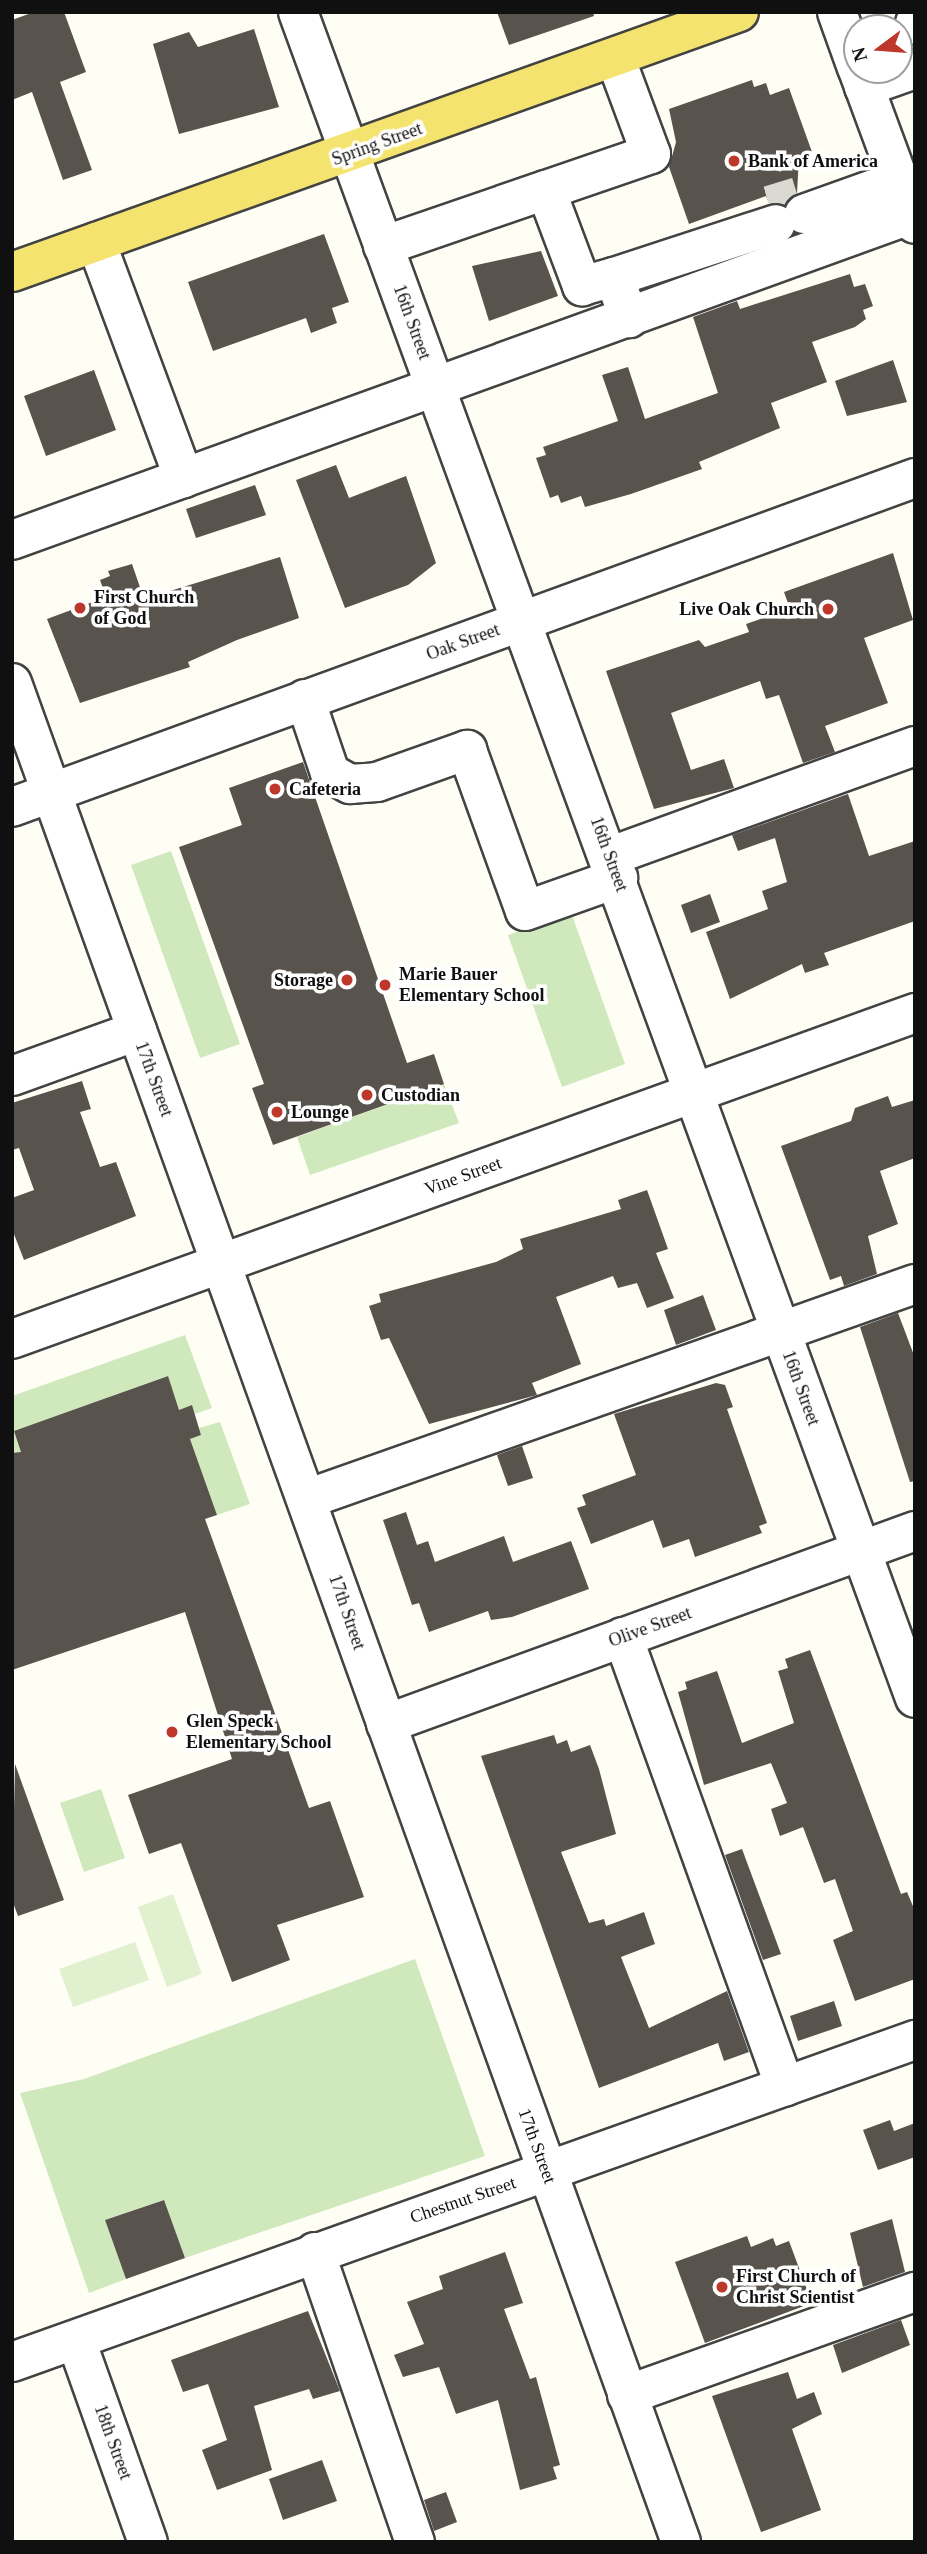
<!DOCTYPE html>
<style>
body{margin:0}
#map{position:relative;width:927px;height:2554px;overflow:hidden;background:#fffef4;font-family:Georgia,serif}
div>[style]{position:absolute}
[style*='--x']{left:calc(var(--x)*1px);top:calc(var(--y)*1px);width:calc(var(--w)*1px);rotate:calc(var(--a)*1deg)}
.green>*{inset:0;background:#cfe9bd}
.pitch>*{inset:0;background:#e1f0cf}
.building>*{inset:0;background:#59534d}
.minor-tunnel>*{height:38px;margin-top:-19px;transform-origin:0;background:repeating-linear-gradient(90deg,#dbdad2 0 38px,transparent 0 57px)}
.roads{filter:drop-shadow(2px 0 #434343) drop-shadow(-2px 0 #434343) drop-shadow(0 2px #434343) drop-shadow(0 -2px #434343)}
.minor>*{height:38px;margin:-19px;padding:0 19px;transform-origin:19px;border-radius:19px;background:#fff}
.major>*{height:38px;margin:-19px;padding:0 19px;transform-origin:19px;border-radius:19px;background:#f4e46f}
.dots>*{width:19px;height:19px;translate:-50% -50%;box-sizing:border-box;border:4px solid #fff;border-radius:50%}
span{translate:-50% -50%;white-space:nowrap;text-align:center;line-height:1.15;-webkit-text-stroke:7px #fff;paint-order:stroke}
.street-label{font-size:18px;color:#101010}
.poi-label{font-size:18px;color:#101010;font-weight:700}
.left{translate:0 -50%;text-align:left}
.right{translate:-100% -50%;text-align:right}
.frame{position:absolute;inset:0;border:14px solid #101010;pointer-events:none}
.north{position:absolute;left:843px;top:14px;width:70px;height:70px;box-sizing:border-box;background:#fff;border:2px solid #9f9f9f;border-radius:50%;rotate:254deg;font-size:19px;font-weight:700;line-height:28px;text-align:center;color:#101010}
.north::after{content:'';display:block;margin:auto;width:24px;height:32px;background:#bd372b;clip-path:polygon(50% 0,100% 100%,50% 72%,0 100%)}
</style>
<div id="map">
<div class="green">
<i style="clip-path:polygon(171px 851px,240px 1044px,200px 1058px,131px 865px)"></i>
<i style="clip-path:polygon(571px 912px,625px 1064px,562px 1087px,508px 935px)"></i>
<i style="clip-path:polygon(444px 1084px,459px 1123px,310px 1175px,297px 1137px)"></i>
<i style="clip-path:polygon(185px 1335px,212px 1408px,195px 1414px,191px 1406px,179px 1410px,167px 1376px,109px 1397px,156px 1532px,73px 1411px,14px 1431px,61px 1566px,12px 1541px,12px 1396px)"></i>
<i style="clip-path:polygon(220px 1422px,250px 1504px,217px 1515px,190px 1439px,201px 1435px,199px 1428px)"></i>
<i style="clip-path:polygon(101px 1789px,125px 1858px,84px 1872px,60px 1803px)"></i>
<i style="clip-path:polygon(415px 1959px,485px 2156px,185px 2258px,163px 2200px,105px 2220px,126px 2279px,89px 2293px,20px 2093px,84px 2079px)"></i>
</div>
<div class="pitch">
<i style="clip-path:polygon(173px 1894px,202px 1974px,167px 1987px,138px 1907px)"></i>
<i style="clip-path:polygon(135px 1942px,149px 1980px,73px 2007px,59px 1969px)"></i>
</div>
<div class="building">
<i style="clip-path:polygon(34px 12px,64px 12px,86px 72px,60px 82px,92px 170px,63px 180px,32px 92px,12px 100px,12px 20px)"></i>
<i style="clip-path:polygon(497px 12px,593px 12px,594px 16px,509px 45px)"></i>
<i style="clip-path:polygon(254px 29px,279px 107px,179px 134px,153px 44px,189px 32px,198px 47px)"></i>
<i style="clip-path:polygon(752px 80px,754px 87px,766px 83px,770px 95px,789px 88px,812px 152px,799px 157px,797px 193px,785px 205px,769px 203px,766px 196px,689px 224px,669px 167px,676px 142px,669px 109px)"></i>
<i style="clip-path:polygon(324px 234px,349px 302px,332px 308px,337px 323px,311px 333px,306px 318px,213px 351px,188px 282px)"></i>
<i style="clip-path:polygon(541px 251px,558px 296px,489px 321px,472px 266px)"></i>
<i style="clip-path:polygon(850px 274px,854px 287px,865px 284px,873px 306px,863px 310px,866px 319px,855px 327px,812px 342px,827px 382px,771px 403px,780px 428px,699px 462px,702px 469px,631px 494px,585px 507px,581px 496px,561px 503px,558px 495px,550px 498px,536px 458px,546px 455px,543px 447px,618px 421px,602px 375px,628px 367px,645px 419px,718px 393px,693px 317px,737px 301px,740px 309px)"></i>
<i style="clip-path:polygon(893px 360px,907px 402px,847px 416px,835px 381px)"></i>
<i style="clip-path:polygon(94px 370px,116px 430px,46px 456px,24px 396px)"></i>
<i style="clip-path:polygon(336px 465px,349px 498px,406px 476px,436px 563px,408px 585px,345px 608px,296px 480px)"></i>
<i style="clip-path:polygon(255px 485px,266px 515px,196px 538px,186px 509px)"></i>
<i style="clip-path:polygon(893px 553px,913px 620px,864px 638px,888px 703px,825px 726px,835px 752px,803px 763px,779px 695px,766px 699px,760px 681px,671px 713px,691px 770px,724px 759px,734px 788px,654px 809px,606px 671px,699px 640px,705px 647px,749px 632px,746px 624px,790px 609px,784px 592px)"></i>
<i style="clip-path:polygon(280px 557px,299px 618px,237px 640px,188px 662px,190px 667px,80px 703px,47px 619px,106px 597px,100px 580px,110px 576px,108px 571px,132px 564px,144px 599px)"></i>
<i style="clip-path:polygon(303px 762px,407px 1063px,434px 1054px,444px 1084px,273px 1145px,252px 1088px,264px 1084px,179px 847px,242px 825px,229px 788px)"></i>
<i style="clip-path:polygon(848px 794px,869px 856px,915px 841px,915px 921px,824px 953px,829px 965px,805px 973px,802px 964px,730px 999px,706px 932px,768px 909px,762px 891px,787px 882px,775px 838px,738px 851px,732px 835px)"></i>
<i style="clip-path:polygon(710px 894px,720px 922px,691px 933px,681px 905px)"></i>
<i style="clip-path:polygon(82px 1081px,91px 1109px,80px 1112px,100px 1167px,116px 1162px,136px 1216px,24px 1260px,12px 1229px,12px 1198px,34px 1190px,19px 1148px,12px 1150px,12px 1103px)"></i>
<i style="clip-path:polygon(888px 1096px,892px 1107px,915px 1100px,915px 1158px,880px 1171px,898px 1224px,868px 1236px,877px 1274px,844px 1286px,841px 1276px,830px 1280px,781px 1146px,851px 1121px,855px 1108px)"></i>
<i style="clip-path:polygon(647px 1190px,668px 1249px,656px 1253px,674px 1298px,647px 1308px,637px 1283px,618px 1288px,613px 1276px,556px 1297px,581px 1364px,532px 1383px,537px 1395px,429px 1424px,389px 1338px,381px 1340px,369px 1306px,381px 1302px,379px 1294px,496px 1262px,523px 1249px,520px 1239px,621px 1209px,618px 1200px)"></i>
<i style="clip-path:polygon(703px 1295px,716px 1330px,676px 1345px,664px 1310px)"></i>
<i style="clip-path:polygon(898px 1313px,915px 1358px,915px 1481px,910px 1482px,860px 1327px)"></i>
<i style="clip-path:polygon(168px 1376px,179px 1410px,192px 1405px,201px 1435px,190px 1439px,217px 1515px,205px 1519px,309px 1808px,330px 1801px,364px 1897px,277px 1925px,290px 1960px,232px 1982px,181px 1843px,149px 1854px,128px 1795px,232px 1759px,185px 1612px,12px 1670px,12px 1453px,21px 1452px,14px 1431px)"></i>
<i style="clip-path:polygon(716px 1383px,725px 1385px,733px 1407px,727px 1409px,767px 1523px,759px 1526px,762px 1533px,695px 1557px,689px 1539px,663px 1548px,653px 1520px,591px 1544px,577px 1508px,586px 1505px,582px 1495px,636px 1475px,614px 1414px)"></i>
<i style="clip-path:polygon(522px 1446px,533px 1478px,508px 1486px,497px 1455px)"></i>
<i style="clip-path:polygon(406px 1512px,417px 1545px,428px 1541px,435px 1562px,504px 1536px,513px 1562px,571px 1541px,589px 1589px,512px 1617px,491px 1620px,488px 1611px,429px 1632px,419px 1603px,412px 1605px,383px 1520px)"></i>
<i style="clip-path:polygon(810px 1650px,901px 1894px,907px 1892px,915px 1911px,915px 1979px,855px 2001px,833px 1940px,853px 1931px,835px 1879px,824px 1883px,803px 1827px,780px 1836px,771px 1809px,787px 1803px,771px 1763px,704px 1785px,678px 1692px,687px 1689px,685px 1682px,717px 1671px,742px 1743px,794px 1723px,778px 1671px,788px 1668px,785px 1659px)"></i>
<i style="clip-path:polygon(554px 1735px,557px 1744px,567px 1740px,571px 1752px,590px 1745px,599px 1769px,616px 1834px,561px 1852px,589px 1923px,604px 1919px,606px 1926px,644px 1912px,655px 1944px,621px 1957px,649px 2028px,727px 1991px,749px 2052px,724px 2061px,718px 2043px,599px 2088px,481px 1756px)"></i>
<i style="clip-path:polygon(15px 1764px,64px 1900px,18px 1916px,12px 1900px)"></i>
<i style="clip-path:polygon(742px 1849px,781px 1954px,763px 1960px,725px 1855px)"></i>
<i style="clip-path:polygon(834px 2001px,842px 2026px,798px 2041px,790px 2016px)"></i>
<i style="clip-path:polygon(890px 2120px,894px 2131px,915px 2123px,915px 2157px,878px 2170px,863px 2130px)"></i>
<i style="clip-path:polygon(164px 2200px,185px 2258px,126px 2279px,105px 2220px)"></i>
<i style="clip-path:polygon(892px 2219px,905px 2272px,863px 2287px,850px 2233px)"></i>
<i style="clip-path:polygon(747px 2236px,751px 2247px,773px 2238px,776px 2246px,789px 2241px,812px 2303px,705px 2343px,675px 2262px)"></i>
<i style="clip-path:polygon(505px 2252px,523px 2303px,504px 2309px,530px 2379px,536px 2377px,560px 2465px,553px 2467px,557px 2479px,520px 2490px,498px 2400px,456px 2414px,439px 2367px,403px 2377px,394px 2355px,424px 2344px,407px 2302px,443px 2289px,439px 2276px)"></i>
<i style="clip-path:polygon(308px 2311px,340px 2391px,313px 2399px,309px 2389px,254px 2406px,272px 2470px,217px 2490px,202px 2450px,227px 2440px,208px 2384px,183px 2392px,171px 2360px)"></i>
<i style="clip-path:polygon(901px 2320px,910px 2345px,842px 2373px,833px 2345px)"></i>
<i style="clip-path:polygon(788px 2372px,797px 2399px,814px 2392px,822px 2414px,792px 2429px,821px 2510px,761px 2532px,712px 2396px)"></i>
<i style="clip-path:polygon(322px 2460px,337px 2501px,283px 2520px,269px 2479px)"></i>
<i style="clip-path:polygon(446px 2492px,457px 2522px,434px 2531px,424px 2500px)"></i>
</div>
<div class="minor-tunnel">
<i style="--x:769;--y:205;--w:30;--a:-17"></i>
</div>
<div class="roads">
<div class="minor">
<i style="--x:298;--y:12;--w:1795;--a:69.9"></i>
<i style="--x:837;--y:12;--w:59;--a:70.3"></i>
<i style="--x:915;--y:23;--w:2;--a:90"></i>
<i style="--x:858;--y:70;--w:164;--a:69.7"></i>
<i style="--x:864;--y:87;--w:54;--a:-19.4"></i>
<i style="--x:546;--y:190;--w:111;--a:-18.9"></i>
<i style="--x:651;--y:154;--w:103;--a:-110.4"></i>
<i style="--x:804;--y:214;--w:101;--a:-19.7"></i>
<i style="--x:96;--y:242;--w:252;--a:69.6"></i>
<i style="--x:383;--y:246;--w:172;--a:-19"></i>
<i style="--x:546;--y:190;--w:103;--a:69.4"></i>
<i style="--x:582;--y:286;--w:33;--a:-16"></i>
<i style="--x:614;--y:277;--w:44;--a:69.9"></i>
<i style="--x:614;--y:277;--w:170;--a:-18.1"></i>
<i style="--x:12;--y:540;--w:960;--a:-19.91"></i>
<i style="--x:12;--y:683;--w:1976;--a:70.21"></i>
<i style="--x:305;--y:699;--w:78;--a:71.3"></i>
<i style="--x:330;--y:773;--w:23;--a:29"></i>
<i style="--x:350;--y:784;--w:27;--a:-4"></i>
<i style="--x:377;--y:782;--w:96;--a:-19.6"></i>
<i style="--x:467;--y:750;--w:171;--a:70.2"></i>
<i style="--x:525;--y:911;--w:99;--a:-19.5"></i>
<i style="--x:12;--y:807;--w:961;--a:-20.02"></i>
<i style="--x:611;--y:856;--w:323;--a:-19.9"></i>
<i style="--x:12;--y:1076;--w:133;--a:-19.8"></i>
<i style="--x:12;--y:1339;--w:960;--a:-19.85"></i>
<i style="--x:307;--y:1499;--w:645;--a:-19.47"></i>
<i style="--x:623;--y:1637;--w:478;--a:70.2"></i>
<i style="--x:386;--y:1724;--w:563;--a:-20.04"></i>
<i style="--x:315;--y:2252;--w:307;--a:71"></i>
<i style="--x:77;--y:2343;--w:211;--a:70.4"></i>
<i style="--x:12;--y:2362;--w:959;--a:-19.63"></i>
<i style="--x:627;--y:2395;--w:306;--a:-19.7"></i>
</div>
<div class="major">
<i style="--x:12;--y:272;--w:772;--a:-19.68"></i>
</div>
</div>
<div class="dots">
<i style="left:734px;top:161px;background:#bd372b"></i>
<i style="left:80px;top:608px;background:#bd372b"></i>
<i style="left:828px;top:609px;background:#bd372b"></i>
<i style="left:275px;top:789px;background:#bd372b"></i>
<i style="left:347px;top:980px;background:#bd372b"></i>
<i style="left:385px;top:985px;background:#bd372b"></i>
<i style="left:367px;top:1095px;background:#bd372b"></i>
<i style="left:277px;top:1112px;background:#bd372b"></i>
<i style="left:172px;top:1732px;background:#bd372b"></i>
<i style="left:722px;top:2287px;background:#bd372b"></i>
</div>
<div class="street-label">
<span style="left:377px;top:144px;rotate:-20deg">Spring Street</span>
<span style="left:412px;top:322px;rotate:70deg">16th Street</span>
<span style="left:463px;top:642px;rotate:-20deg">Oak Street</span>
<span style="left:609px;top:854px;rotate:70deg">16th Street</span>
<span style="left:154px;top:1079px;rotate:70deg">17th Street</span>
<span style="left:463px;top:1176px;rotate:-20deg">Vine Street</span>
<span style="left:801px;top:1388px;rotate:70deg">16th Street</span>
<span style="left:347px;top:1612px;rotate:71deg">17th Street</span>
<span style="left:650px;top:1627px;rotate:-20deg">Olive Street</span>
<span style="left:537px;top:2146px;rotate:70deg">17th Street</span>
<span style="left:463px;top:2200px;rotate:-19deg">Chestnut Street</span>
<span style="left:113px;top:2442px;rotate:70deg">18th Street</span>
</div>
<div class="poi-label">
<span class="left" style="left:748px;top:161px">Bank of America</span>
<span class="left" style="left:94px;top:608px">First Church<br>of God</span>
<span class="right" style="left:814px;top:609px">Live Oak Church</span>
<span class="left" style="left:289px;top:789px">Cafeteria</span>
<span class="left" style="left:399px;top:985px">Marie Bauer<br>Elementary School</span>
<span class="right" style="left:333px;top:980px">Storage</span>
<span class="left" style="left:381px;top:1095px">Custodian</span>
<span class="left" style="left:291px;top:1112px">Lounge</span>
<span class="left" style="left:186px;top:1732px">Glen Speck<br>Elementary School</span>
<span class="left" style="left:736px;top:2287px">First Church of<br>Christ Scientist</span>
</div>
<div class="frame"></div>
<div class="north">N</div>
</div>
